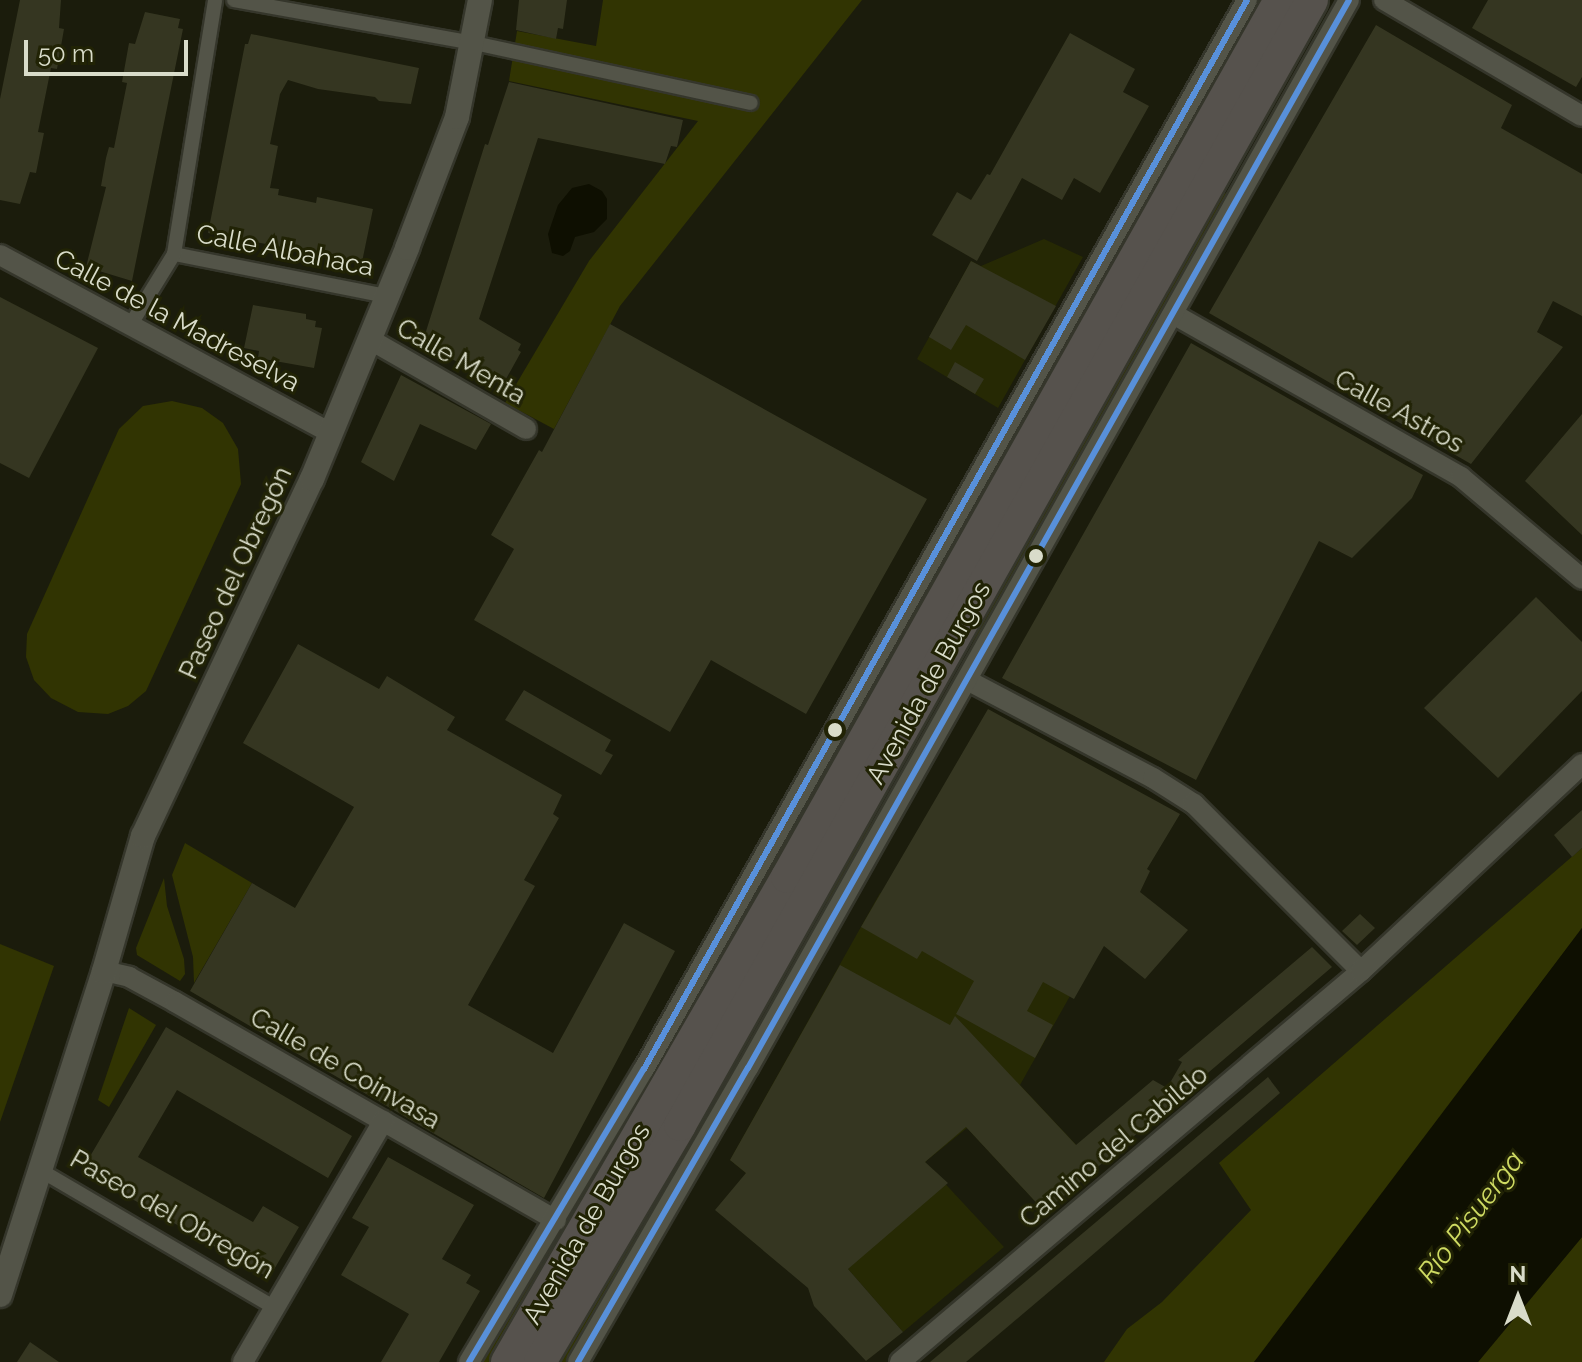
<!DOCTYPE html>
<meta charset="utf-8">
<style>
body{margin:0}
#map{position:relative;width:1582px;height:1362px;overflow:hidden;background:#1b1c0c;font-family:Raleway,sans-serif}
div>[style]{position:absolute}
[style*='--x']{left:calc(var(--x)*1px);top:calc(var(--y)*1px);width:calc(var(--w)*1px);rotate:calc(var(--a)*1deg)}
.built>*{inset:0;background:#262904}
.green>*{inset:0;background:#313402}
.water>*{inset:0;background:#0e0f01}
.building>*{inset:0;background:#353621}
.roads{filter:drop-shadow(2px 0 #35362b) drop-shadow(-2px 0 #35362b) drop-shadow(0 2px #35362b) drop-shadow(0 -2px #35362b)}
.pedestrian>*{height:14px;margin:-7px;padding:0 7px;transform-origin:7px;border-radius:7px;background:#535448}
.minor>*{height:20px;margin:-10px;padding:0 10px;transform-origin:10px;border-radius:10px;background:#535448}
.tertiary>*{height:24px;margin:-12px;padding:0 12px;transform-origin:12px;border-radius:12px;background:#535448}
.trunk>*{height:32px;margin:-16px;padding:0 16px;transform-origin:16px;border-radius:16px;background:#56524d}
.bus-1>*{height:6px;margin:-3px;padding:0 3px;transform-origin:3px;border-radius:3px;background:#5890da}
.dots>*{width:22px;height:22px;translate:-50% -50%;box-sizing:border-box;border:4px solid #212305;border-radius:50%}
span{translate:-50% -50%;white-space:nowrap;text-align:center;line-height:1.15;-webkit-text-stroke:6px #212305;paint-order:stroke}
.street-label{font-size:26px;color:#d9dcca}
.water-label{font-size:28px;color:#ceda62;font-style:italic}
.north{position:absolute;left:1478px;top:1258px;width:80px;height:80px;-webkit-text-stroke:6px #212305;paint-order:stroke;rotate:0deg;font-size:22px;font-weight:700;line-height:32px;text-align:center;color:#d9dcca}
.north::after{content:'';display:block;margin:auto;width:28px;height:36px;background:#d9dcca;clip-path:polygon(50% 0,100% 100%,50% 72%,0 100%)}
.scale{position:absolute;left:24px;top:40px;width:164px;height:36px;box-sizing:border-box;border:4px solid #d9dcca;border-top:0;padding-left:10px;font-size:24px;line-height:28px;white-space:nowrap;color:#d9dcca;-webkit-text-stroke:6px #212305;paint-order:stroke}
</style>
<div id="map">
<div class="built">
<i style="clip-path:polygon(1044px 239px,1083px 257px,998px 408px,917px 359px,971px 261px,981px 266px)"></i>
<i style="clip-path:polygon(880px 893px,1070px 996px,1020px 1085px,1097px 1167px,1045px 1212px,967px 1128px,925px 1162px,1004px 1247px,903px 1332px,848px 1269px,855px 1262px,730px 1160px)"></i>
</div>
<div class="green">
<i style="clip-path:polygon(603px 0,862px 0,620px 306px,554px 429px,505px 403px,589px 261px,698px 121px,509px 81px,517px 31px,596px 46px)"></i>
<i style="clip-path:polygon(1245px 20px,1251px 28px,1191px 137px,1179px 131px)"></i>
<i style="clip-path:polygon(1225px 193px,1229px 195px,967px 659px,986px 607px,1210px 208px)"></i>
<i style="clip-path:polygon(1062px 362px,851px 736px,894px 636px,1035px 389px)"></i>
<i style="clip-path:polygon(172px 401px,202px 408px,223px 423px,238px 449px,241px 484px,146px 691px,128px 706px,108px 714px,78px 712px,51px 698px,34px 680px,26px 657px,27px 634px,119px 429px,143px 406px)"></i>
<i style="clip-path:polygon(879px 799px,865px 841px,836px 893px,814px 915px)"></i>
<i style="clip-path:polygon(185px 843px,252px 883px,194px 983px,193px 957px,172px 875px)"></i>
<i style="clip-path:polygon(1582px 848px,1582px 928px,1265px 1351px,1254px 1362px,1104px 1362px,1127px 1329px,1162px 1302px,1251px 1210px,1219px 1163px)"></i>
<i style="clip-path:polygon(164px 878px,167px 906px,184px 959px,185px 974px,180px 981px,137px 955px,136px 948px)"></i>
<i style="clip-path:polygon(0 944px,54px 966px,0 1122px)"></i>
<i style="clip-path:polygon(129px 1008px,156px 1025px,109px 1107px,98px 1100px)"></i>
<i style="clip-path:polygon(642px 1213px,627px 1262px,568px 1362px,554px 1362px)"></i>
<i style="clip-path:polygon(1582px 1237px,1582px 1362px,1478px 1362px)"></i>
<i style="clip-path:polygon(548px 1249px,540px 1287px,494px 1362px,481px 1362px)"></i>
</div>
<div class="water">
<i style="clip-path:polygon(589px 184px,602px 191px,607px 199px,607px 219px,594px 232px,575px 237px,570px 251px,563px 256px,552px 253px,548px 234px,558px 205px,572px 188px)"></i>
<i style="clip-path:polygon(1582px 928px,1582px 1237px,1478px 1362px,1254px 1362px)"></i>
</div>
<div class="building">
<i style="clip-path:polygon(20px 0,61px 0,59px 28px,64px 29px,57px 69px,51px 68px,38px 132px,44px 133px,36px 173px,30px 172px,20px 204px,0 200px,0 99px)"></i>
<i style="clip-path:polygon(519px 0,567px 0,563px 29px,558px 28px,556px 39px,516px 30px)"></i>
<i style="clip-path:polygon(1488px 0,1582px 0,1582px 77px,1576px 87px,1472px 28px)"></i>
<i style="clip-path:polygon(145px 12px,180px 19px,178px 28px,183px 29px,132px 281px,86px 267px,106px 187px,101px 186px,106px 158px,109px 147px,114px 148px,127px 83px,122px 82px,129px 43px,135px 44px)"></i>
<i style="clip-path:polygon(1376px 25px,1512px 105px,1501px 128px,1582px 174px,1582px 316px,1553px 301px,1537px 332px,1563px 347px,1471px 464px,1209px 313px)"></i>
<i style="clip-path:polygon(1070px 33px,1135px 69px,1123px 92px,1149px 106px,1100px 193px,1074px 178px,1062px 200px,1022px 178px,977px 261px,932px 235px,957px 192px,971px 200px,987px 174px,990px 175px)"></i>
<i style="clip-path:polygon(251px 34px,419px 68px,411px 104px,379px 101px,375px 97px,318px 89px,288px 80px,280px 94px,270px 144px,278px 146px,270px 188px,279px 189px,278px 195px,316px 203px,317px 197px,373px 209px,362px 262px,208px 233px,245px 44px,248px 44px)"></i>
<i style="clip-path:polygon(509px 82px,683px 120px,677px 147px,671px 146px,665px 164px,538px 138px,479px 319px,521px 344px,518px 350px,521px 352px,506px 379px,502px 376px,499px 383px,422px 344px,485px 144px,488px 145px)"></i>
<i style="clip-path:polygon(971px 261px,1056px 306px,1025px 360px,966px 325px,951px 350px,929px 337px)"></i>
<i style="clip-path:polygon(0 297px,98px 348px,29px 478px,0 463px)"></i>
<i style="clip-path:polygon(253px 305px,306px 314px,306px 319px,316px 321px,315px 327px,322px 328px,314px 368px,258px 358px,259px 351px,244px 348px)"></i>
<i style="clip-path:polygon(610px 324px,927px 499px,806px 714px,711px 660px,670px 732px,474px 620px,514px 549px,491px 535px,539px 450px,542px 452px)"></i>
<i style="clip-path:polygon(1191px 343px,1423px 475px,1412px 498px,1352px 558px,1319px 541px,1196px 780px,1002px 678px)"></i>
<i style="clip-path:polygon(955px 362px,984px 379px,975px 394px,947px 377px)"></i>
<i style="clip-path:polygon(401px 375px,491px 424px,476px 450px,420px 424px,394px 481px,361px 462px)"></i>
<i style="clip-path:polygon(1582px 414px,1582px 535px,1525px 481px)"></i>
<i style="clip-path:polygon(1536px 597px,1582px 642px,1582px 691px,1498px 778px,1424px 708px)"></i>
<i style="clip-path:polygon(298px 644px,379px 689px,387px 676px,455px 717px,447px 730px,562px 795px,553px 814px,559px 818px,524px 880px,535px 886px,468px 1005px,553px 1053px,624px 923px,675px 951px,544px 1198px,190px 991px,252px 883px,295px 908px,354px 807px,243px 743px)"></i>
<i style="clip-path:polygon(524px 690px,611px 740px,605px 751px,613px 755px,601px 775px,505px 720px)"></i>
<i style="clip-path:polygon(988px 709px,1180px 814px,1147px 869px,1150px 871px,1140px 892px,1188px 930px,1145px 979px,1104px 946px,1074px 999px,1043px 982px,1027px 1011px,1053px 1025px,1035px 1058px,956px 1014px,974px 981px,922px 951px,917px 959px,861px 927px)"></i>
<i style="clip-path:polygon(1582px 810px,1582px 848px,1572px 857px,1554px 835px)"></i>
<i style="clip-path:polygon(1360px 914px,1375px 928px,1357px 945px,1342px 931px)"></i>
<i style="clip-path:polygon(1312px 947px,1332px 967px,1045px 1212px,966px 1127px,925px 1162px,948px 1183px,848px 1269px,903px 1332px,866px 1361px,814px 1306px,808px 1288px,715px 1210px,746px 1173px,730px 1160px,840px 965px,950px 1025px,955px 1016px,1076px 1145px,1153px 1080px,1167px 1088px,1182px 1062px,1178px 1060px)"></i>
<i style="clip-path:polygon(166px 1027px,352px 1136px,328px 1178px,177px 1090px,138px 1157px,253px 1222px,263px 1206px,299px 1227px,269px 1278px,82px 1170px)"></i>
<i style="clip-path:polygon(1268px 1077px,1280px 1093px,1083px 1263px,966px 1362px,930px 1362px)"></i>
<i style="clip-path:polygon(388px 1157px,474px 1205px,442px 1259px,471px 1275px,466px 1283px,480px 1291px,439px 1362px,381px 1362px,409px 1314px,341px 1275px,369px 1227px,352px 1218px)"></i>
<i style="clip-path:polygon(30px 1342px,59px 1362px,17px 1362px)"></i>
</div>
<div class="roads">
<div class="pedestrian">
<i style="--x:234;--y:0;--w:244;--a:10.2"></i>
<i style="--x:474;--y:43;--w:283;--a:12.2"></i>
<i style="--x:174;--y:254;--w:217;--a:11.2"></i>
<i style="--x:131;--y:324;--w:82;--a:-58.4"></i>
<i style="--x:174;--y:254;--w:257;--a:-80.8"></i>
<i style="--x:40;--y:1170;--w:273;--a:30.4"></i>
</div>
<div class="minor">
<i style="--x:1384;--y:0;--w:229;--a:30.4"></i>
<i style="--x:0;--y:255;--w:375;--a:28.3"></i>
<i style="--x:1173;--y:314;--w:331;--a:29.5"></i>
<i style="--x:1461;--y:477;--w:158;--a:40.1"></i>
<i style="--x:369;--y:339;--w:181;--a:29.8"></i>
<i style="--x:967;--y:680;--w:210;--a:27.8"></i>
<i style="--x:1153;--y:778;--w:49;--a:32.4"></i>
<i style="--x:1194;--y:804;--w:236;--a:45"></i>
<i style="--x:104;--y:971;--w:26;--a:13"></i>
<i style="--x:129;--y:977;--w:52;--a:28.5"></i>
<i style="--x:175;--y:1002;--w:439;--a:29.8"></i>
<i style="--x:243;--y:1362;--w:279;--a:-59.8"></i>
<i style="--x:469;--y:1362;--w:341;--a:-59.2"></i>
<i style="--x:644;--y:1069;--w:1227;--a:-60.57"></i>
<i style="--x:578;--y:1362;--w:340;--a:-60"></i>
<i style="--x:748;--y:1068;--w:1225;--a:-60.63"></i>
<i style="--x:900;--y:1362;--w:604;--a:-40.3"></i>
<i style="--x:1361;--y:971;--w:303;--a:-43.1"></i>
</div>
<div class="tertiary">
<i style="--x:0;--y:1295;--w:340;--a:-72.2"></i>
<i style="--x:104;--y:971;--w:141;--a:-73.9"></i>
<i style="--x:143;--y:836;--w:395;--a:-64.7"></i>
<i style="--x:312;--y:479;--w:250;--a:-67.6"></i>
<i style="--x:407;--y:248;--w:140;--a:-69.1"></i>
<i style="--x:457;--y:117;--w:119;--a:-78.9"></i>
</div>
<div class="trunk">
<i style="--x:507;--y:1362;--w:560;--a:-60"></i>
<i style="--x:787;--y:877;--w:1006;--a:-60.66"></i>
<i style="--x:540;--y:1362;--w:275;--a:-59.4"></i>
<i style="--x:680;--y:1125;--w:1290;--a:-60.67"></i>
</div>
</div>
<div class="bus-1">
<i style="--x:469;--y:1362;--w:341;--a:-59.2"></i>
<i style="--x:644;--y:1069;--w:1227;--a:-60.57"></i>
<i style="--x:578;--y:1362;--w:340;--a:-60"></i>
<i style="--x:748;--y:1068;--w:1225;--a:-60.63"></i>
</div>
<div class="dots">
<i style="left:1036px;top:556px;background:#d9dcca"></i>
<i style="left:835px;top:730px;background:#d9dcca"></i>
</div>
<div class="street-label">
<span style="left:285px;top:251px;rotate:11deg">Calle Albahaca</span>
<span style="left:177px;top:321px;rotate:28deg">Calle de la Madreselva</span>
<span style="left:461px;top:362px;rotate:30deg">Calle Menta</span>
<span style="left:1399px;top:412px;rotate:29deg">Calle Astros</span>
<span style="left:236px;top:573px;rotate:-65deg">Paseo del Obregón</span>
<span style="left:929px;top:683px;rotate:-61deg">Avenida de Burgos</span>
<span style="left:345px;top:1069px;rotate:30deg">Calle de Coinvasa</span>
<span style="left:1114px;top:1147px;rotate:-40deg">Camino del Cabildo</span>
<span style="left:172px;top:1215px;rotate:30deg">Paseo del Obregón</span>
<span style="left:587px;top:1224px;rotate:-60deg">Avenida de Burgos</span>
</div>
<div class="water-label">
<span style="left:1471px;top:1217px;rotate:-53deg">Río Pisuerga</span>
</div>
<div class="north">N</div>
<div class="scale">50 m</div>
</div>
